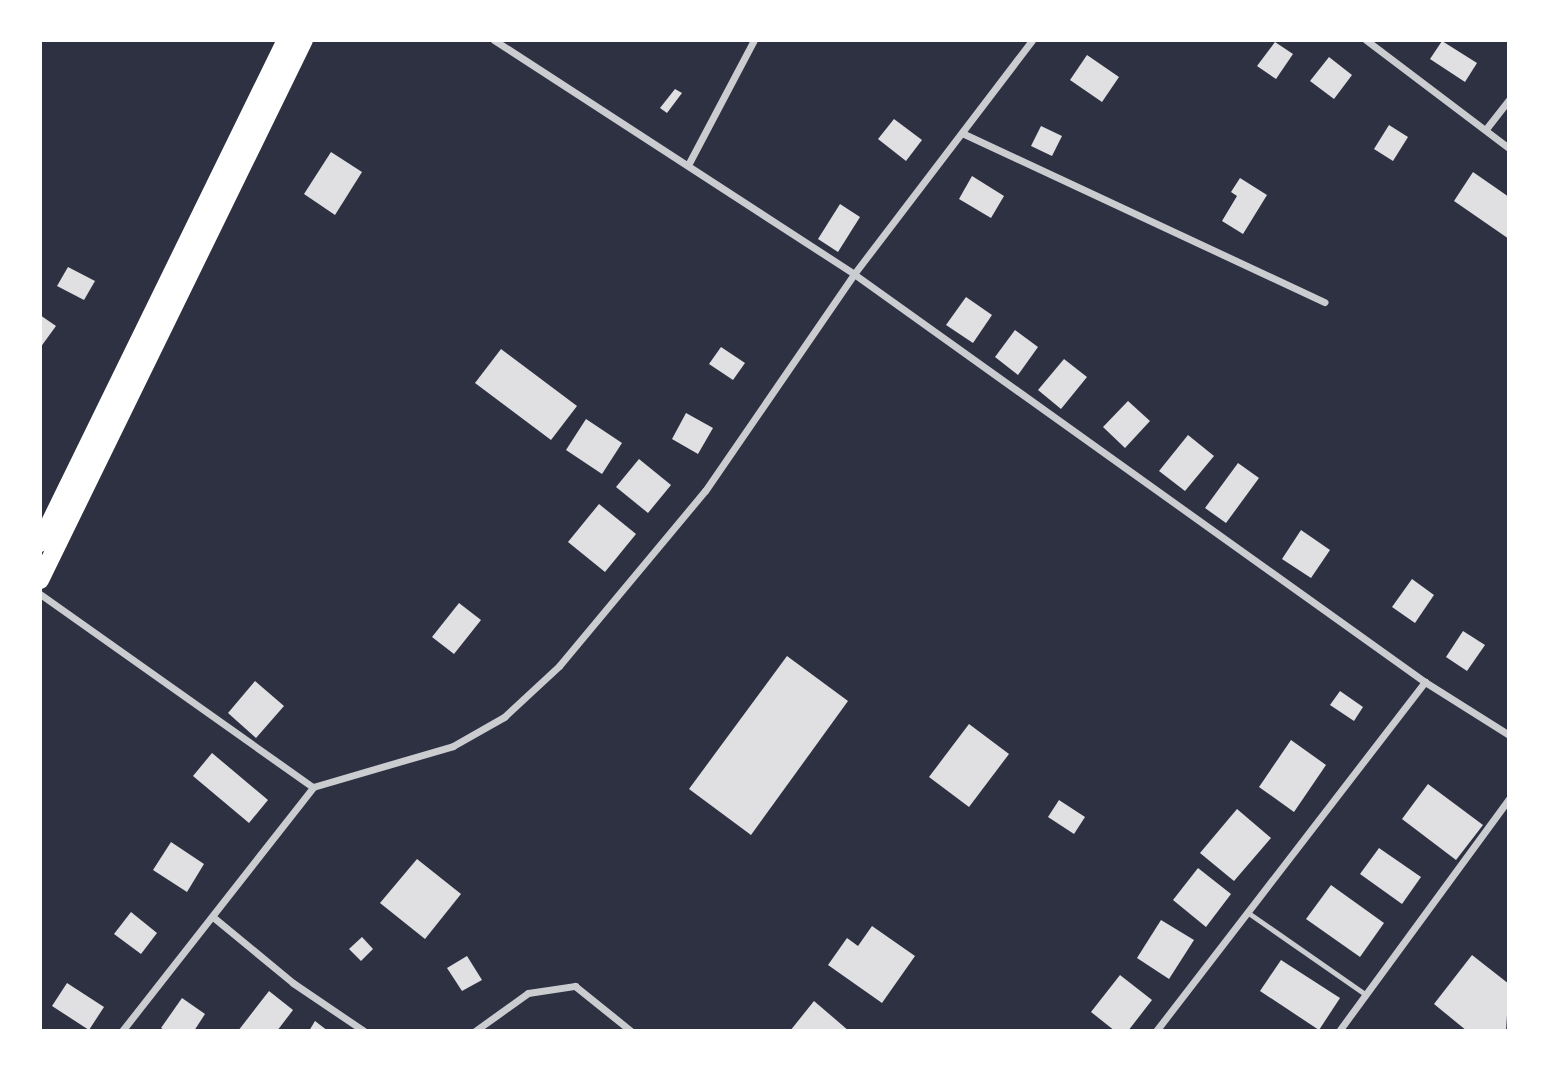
<!DOCTYPE html>
<style>
body{margin:0}
#map{position:relative;width:1549px;height:1071px;overflow:hidden;background:#2d3142;font-family:"Golos Text",sans-serif}
div>[style]{position:absolute}
[style*='--x']{left:calc(var(--x)*1px);top:calc(var(--y)*1px);width:calc(var(--w)*1px);rotate:calc(var(--a)*1deg)}
.building>*{inset:0;background:#e0e0e3}
.service>*{height:5px;margin:-2.5px;padding:0 2.5px;transform-origin:2.5px;border-radius:2.5px;background:#caccd0}
.minor>*{height:7px;margin:-3.5px;padding:0 3.5px;transform-origin:3.5px;border-radius:3.5px;background:#caccd0}
.primary>*{height:18px;margin:-9px;padding:0 9px;transform-origin:9px;border-radius:9px;background:#fff}
span{translate:-50% -50%;white-space:nowrap;text-align:center;line-height:1.15;-webkit-text-stroke:7px #fff;paint-order:stroke}
.frame{position:absolute;inset:0;border:42px solid #fff;pointer-events:none}
</style>
<div id="map">
<div class="building">
<i style="clip-path:polygon(1442px 41px,1477px 63px,1465px 82px,1430px 59px)"></i>
<i style="clip-path:polygon(1275px 42px,1293px 54px,1276px 79px,1257px 66px)"></i>
<i style="clip-path:polygon(1087px 55px,1119px 77px,1102px 102px,1070px 80px)"></i>
<i style="clip-path:polygon(1329px 57px,1352px 75px,1334px 99px,1310px 81px)"></i>
<i style="clip-path:polygon(675px 89px,682px 93px,667px 113px,660px 108px)"></i>
<i style="clip-path:polygon(894px 119px,922px 140px,906px 161px,878px 139px)"></i>
<i style="clip-path:polygon(1389px 125px,1408px 137px,1393px 161px,1374px 149px)"></i>
<i style="clip-path:polygon(1041px 126px,1062px 136px,1052px 156px,1031px 146px)"></i>
<i style="clip-path:polygon(331px 152px,362px 172px,335px 215px,304px 194px)"></i>
<i style="clip-path:polygon(1473px 172px,1509px 197px,1509px 239px,1454px 201px)"></i>
<i style="clip-path:polygon(972px 176px,1004px 196px,991px 218px,959px 199px)"></i>
<i style="clip-path:polygon(1240px 178px,1267px 195px,1243px 234px,1222px 221px,1237px 196px,1231px 192px)"></i>
<i style="clip-path:polygon(840px 204px,860px 217px,838px 252px,818px 239px)"></i>
<i style="clip-path:polygon(68px 267px,95px 281px,84px 300px,57px 286px)"></i>
<i style="clip-path:polygon(966px 297px,992px 315px,973px 343px,946px 325px)"></i>
<i style="clip-path:polygon(40px 315px,56px 326px,40px 348px)"></i>
<i style="clip-path:polygon(1015px 330px,1038px 347px,1018px 375px,995px 357px)"></i>
<i style="clip-path:polygon(721px 347px,745px 363px,733px 380px,709px 364px)"></i>
<i style="clip-path:polygon(501px 349px,577px 406px,551px 440px,475px 383px)"></i>
<i style="clip-path:polygon(1064px 359px,1087px 377px,1061px 409px,1038px 390px)"></i>
<i style="clip-path:polygon(1128px 401px,1150px 421px,1125px 448px,1103px 427px)"></i>
<i style="clip-path:polygon(686px 413px,713px 428px,698px 454px,672px 439px)"></i>
<i style="clip-path:polygon(586px 419px,622px 443px,602px 474px,566px 450px)"></i>
<i style="clip-path:polygon(1188px 435px,1214px 456px,1185px 491px,1159px 471px)"></i>
<i style="clip-path:polygon(639px 459px,671px 485px,648px 513px,616px 487px)"></i>
<i style="clip-path:polygon(1238px 463px,1259px 478px,1226px 523px,1205px 508px)"></i>
<i style="clip-path:polygon(599px 504px,636px 534px,605px 572px,568px 542px)"></i>
<i style="clip-path:polygon(1301px 530px,1330px 550px,1311px 578px,1282px 559px)"></i>
<i style="clip-path:polygon(1412px 579px,1434px 595px,1415px 623px,1392px 607px)"></i>
<i style="clip-path:polygon(459px 603px,481px 620px,454px 654px,432px 637px)"></i>
<i style="clip-path:polygon(1463px 631px,1485px 645px,1467px 671px,1446px 657px)"></i>
<i style="clip-path:polygon(787px 656px,848px 701px,751px 835px,689px 789px)"></i>
<i style="clip-path:polygon(255px 681px,284px 706px,256px 738px,228px 713px)"></i>
<i style="clip-path:polygon(1340px 691px,1363px 707px,1354px 721px,1330px 705px)"></i>
<i style="clip-path:polygon(969px 724px,1009px 754px,969px 807px,929px 777px)"></i>
<i style="clip-path:polygon(1291px 740px,1326px 765px,1294px 812px,1259px 787px)"></i>
<i style="clip-path:polygon(212px 753px,268px 800px,249px 823px,193px 776px)"></i>
<i style="clip-path:polygon(1428px 784px,1483px 825px,1456px 860px,1402px 819px)"></i>
<i style="clip-path:polygon(1059px 800px,1085px 817px,1074px 834px,1048px 817px)"></i>
<i style="clip-path:polygon(1237px 809px,1271px 838px,1234px 881px,1200px 853px)"></i>
<i style="clip-path:polygon(171px 842px,204px 864px,187px 892px,153px 870px)"></i>
<i style="clip-path:polygon(1379px 848px,1421px 877px,1402px 904px,1360px 874px)"></i>
<i style="clip-path:polygon(417px 859px,461px 894px,425px 939px,380px 903px)"></i>
<i style="clip-path:polygon(1198px 868px,1231px 894px,1206px 927px,1173px 900px)"></i>
<i style="clip-path:polygon(1331px 885px,1384px 923px,1360px 957px,1306px 919px)"></i>
<i style="clip-path:polygon(131px 912px,157px 933px,141px 954px,114px 934px)"></i>
<i style="clip-path:polygon(1161px 920px,1194px 940px,1169px 979px,1137px 958px)"></i>
<i style="clip-path:polygon(872px 926px,915px 956px,882px 1003px,828px 965px,847px 938px,858px 946px)"></i>
<i style="clip-path:polygon(362px 937px,373px 949px,361px 961px,349px 949px)"></i>
<i style="clip-path:polygon(1472px 955px,1509px 984px,1506px 1031px,1467px 1031px,1434px 1004px)"></i>
<i style="clip-path:polygon(467px 956px,482px 980px,462px 991px,447px 968px)"></i>
<i style="clip-path:polygon(1281px 960px,1340px 998px,1319px 1030px,1260px 991px)"></i>
<i style="clip-path:polygon(1120px 975px,1152px 1000px,1128px 1031px,1115px 1031px,1091px 1012px)"></i>
<i style="clip-path:polygon(67px 983px,104px 1007px,89px 1030px,52px 1006px)"></i>
<i style="clip-path:polygon(269px 991px,293px 1010px,277px 1031px,238px 1031px)"></i>
<i style="clip-path:polygon(182px 998px,205px 1014px,194px 1031px,166px 1031px,161px 1028px)"></i>
<i style="clip-path:polygon(814px 1001px,849px 1031px,790px 1031px)"></i>
<i style="clip-path:polygon(315px 1021px,328px 1031px,309px 1031px)"></i>
</div>
<div class="service">
<i style="--x:1247;--y:912;--w:144;--a:34.8"></i>
</div>
<div class="minor">
<i style="--x:494;--y:40;--w:429;--a:33"></i>
<i style="--x:854;--y:274;--w:702;--a:35.55"></i>
<i style="--x:1425;--y:682;--w:99;--a:32.2"></i>
<i style="--x:1366;--y:40;--w:179;--a:37.1"></i>
<i style="--x:1486;--y:129;--w:37;--a:-52"></i>
<i style="--x:962;--y:133;--w:400;--a:25"></i>
<i style="--x:688;--y:165;--w:141;--a:-62.2"></i>
<i style="--x:40;--y:594;--w:334;--a:35.3"></i>
<i style="--x:213;--y:917;--w:104;--a:39.5"></i>
<i style="--x:293;--y:983;--w:86;--a:34.1"></i>
<i style="--x:122;--y:1031;--w:310;--a:-51.9"></i>
<i style="--x:313;--y:787;--w:146;--a:-16.3"></i>
<i style="--x:453;--y:746;--w:59;--a:-29.6"></i>
<i style="--x:504;--y:717;--w:75;--a:-42.8"></i>
<i style="--x:559;--y:666;--w:228;--a:-50.2"></i>
<i style="--x:705;--y:491;--w:263;--a:-55.5"></i>
<i style="--x:854;--y:274;--w:294;--a:-52.7"></i>
<i style="--x:475;--y:1031;--w:65;--a:-35.6"></i>
<i style="--x:528;--y:993;--w:48;--a:-8.5"></i>
<i style="--x:575;--y:986;--w:72;--a:38.8"></i>
<i style="--x:1156;--y:1031;--w:441;--a:-52.4"></i>
<i style="--x:1339;--y:1031;--w:288;--a:-53.8"></i>
</div>
<div class="primary">
<i style="--x:40;--y:543;--w:560;--a:-63.94"></i>
<i style="--x:40;--y:580;--w:601;--a:-63.95"></i>
</div>
<div class="frame"></div>
</div>
